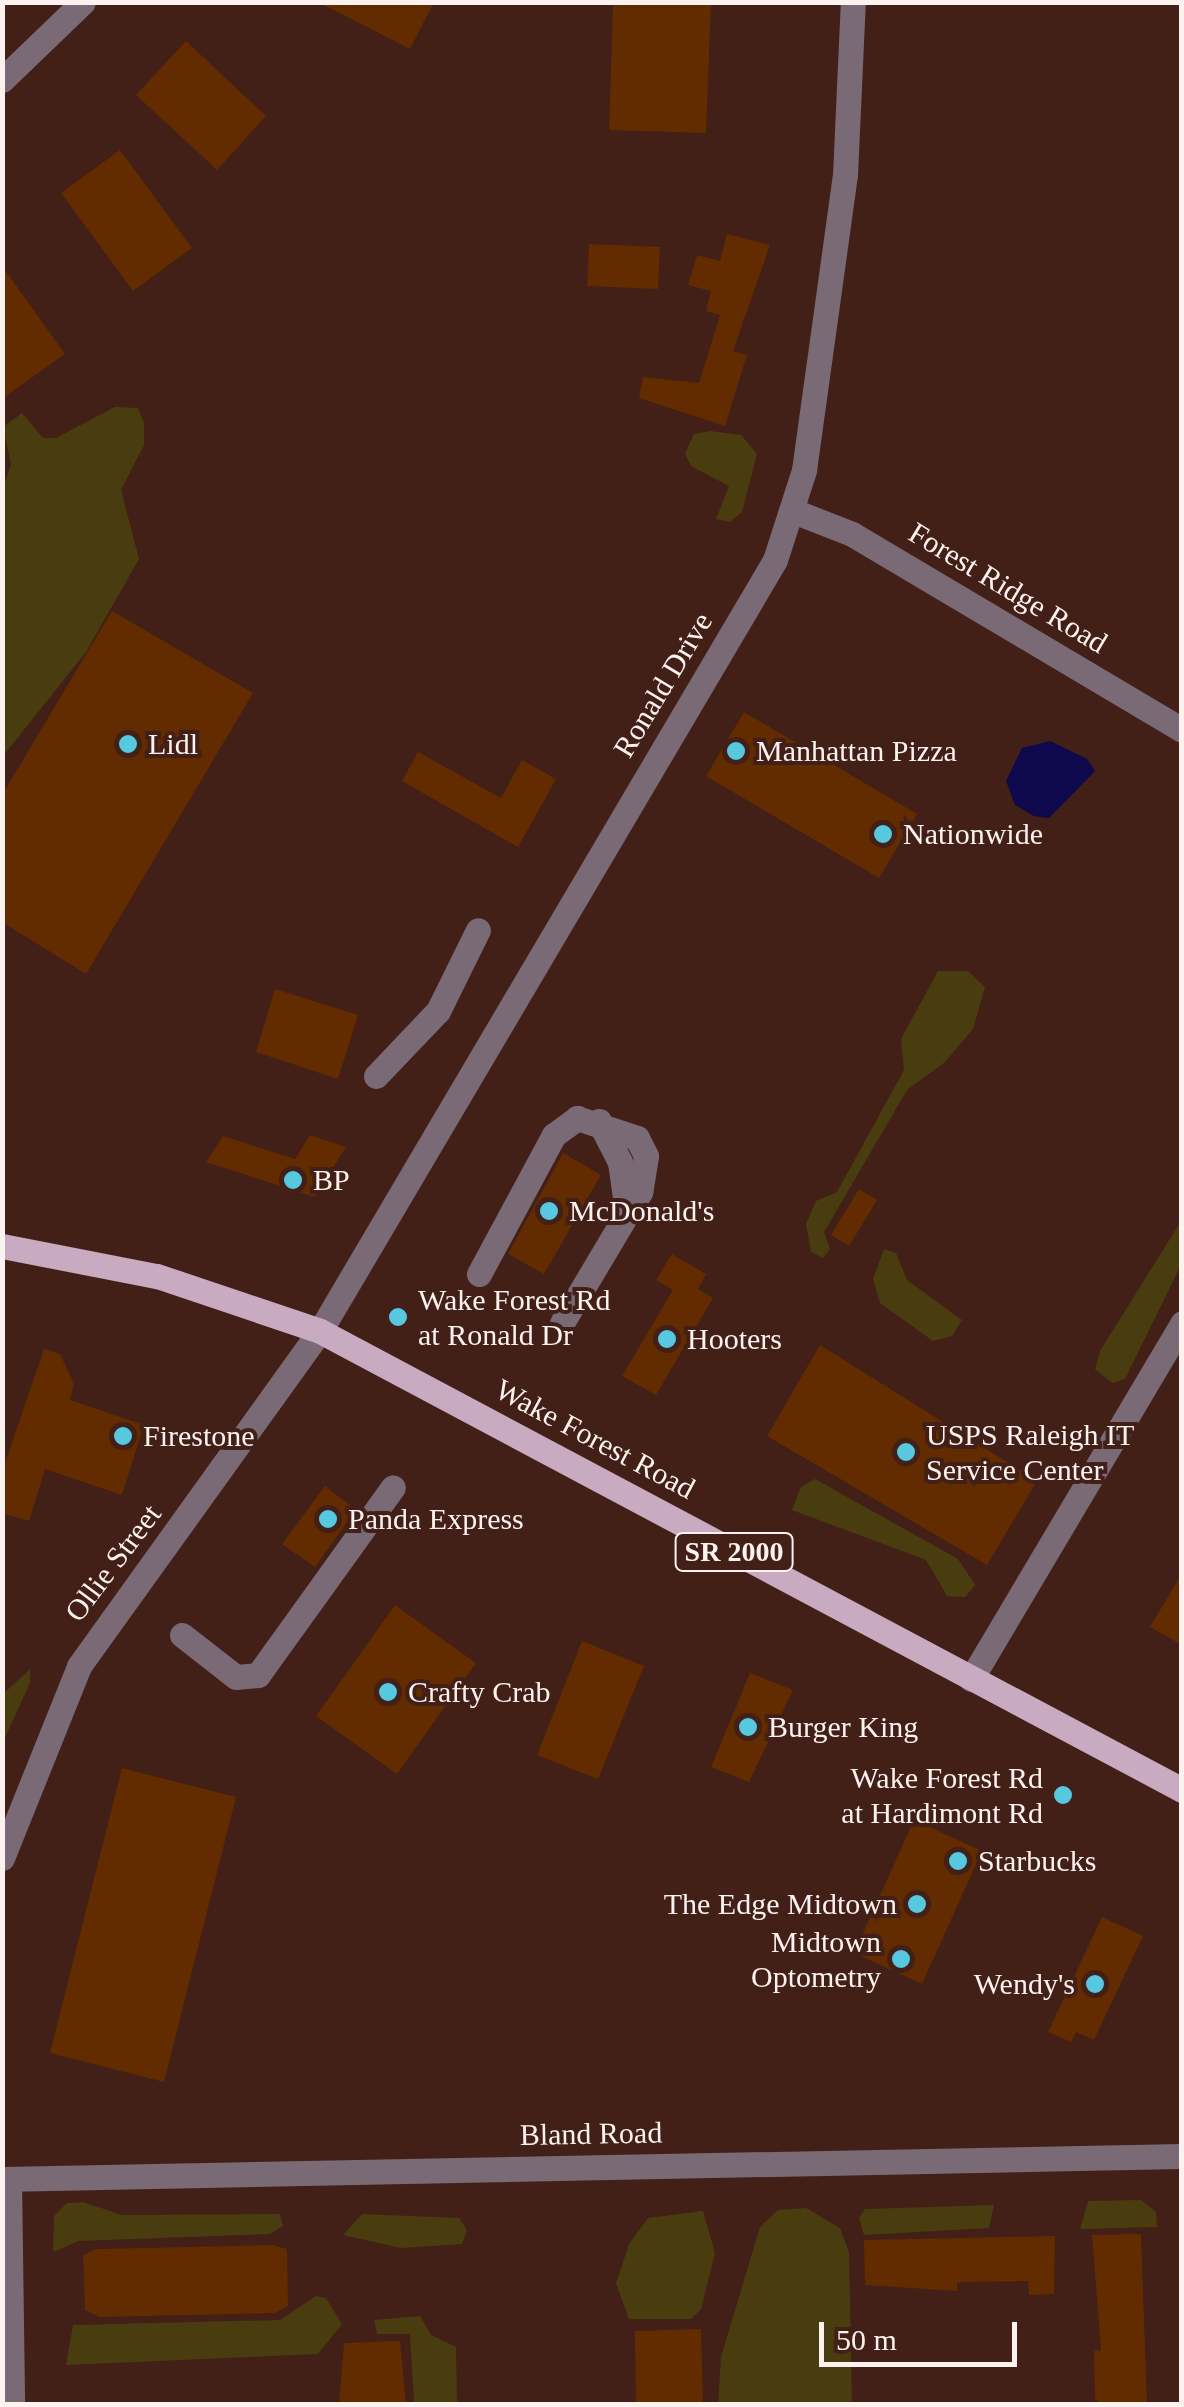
<!DOCTYPE html>
<style>
body{margin:0}
#map{position:relative;width:1184px;height:2407px;overflow:hidden;background:#421f17;font-family:Georgia,serif}
div>[style]{position:absolute}
[style*='--x']{left:calc(var(--x)*1px);top:calc(var(--y)*1px);width:calc(var(--w)*1px);rotate:calc(var(--a)*1deg)}
.green>*{inset:0;background:#493d10}
.water>*{inset:0;background:#0e084d}
.building>*{inset:0;background:#622c00}
.minor>*{height:25px;margin:-12.5px;padding:0 12.5px;transform-origin:12.5px;border-radius:12.5px;background:#796a76}
.major>*{height:25px;margin:-12.5px;padding:0 12.5px;transform-origin:12.5px;border-radius:12.5px;background:#c8aac1}
.dots>*{width:28px;height:28px;translate:-50% -50%;box-sizing:border-box;border:5px solid #421f17;border-radius:50%}
span{translate:-50% -50%;white-space:nowrap;text-align:center;line-height:1.15;-webkit-text-stroke:8px #421f17;paint-order:stroke}
.shield-label span{padding:2px 8px;background:#421f17;border:2px solid;border-radius:8px;-webkit-text-stroke-width:0}
.shield-label{font-size:28px;color:#fcf2f0;font-weight:700}
.street-label{font-size:30px;color:#fcf2f0}
.poi-label{font-size:30px;color:#fcf2f0}
.left{translate:0 -50%;text-align:left}
.right{translate:-100% -50%;text-align:right}
.frame{position:absolute;inset:0;border:5px solid #fcf2f0;pointer-events:none}
.scale{position:absolute;left:819px;top:2322px;width:198px;height:45px;box-sizing:border-box;border:5px solid #fcf2f0;border-top:0;padding-left:12px;font-size:30px;line-height:35px;white-space:nowrap;color:#fcf2f0;-webkit-text-stroke:8px #421f17;paint-order:stroke}
</style>
<div id="map">
<div class="green">
<i style="clip-path:polygon(115px 407px,138px 408px,144px 423px,144px 445px,121px 490px,139px 559px,86px 652px,3px 756px,2px 491px,11px 464px,3px 427px,22px 413px,43px 438px,56px 438px)"></i>
<i style="clip-path:polygon(710px 431px,741px 435px,757px 454px,742px 512px,730px 522px,716px 519px,729px 486px,691px 466px,685px 454px,694px 434px)"></i>
<i style="clip-path:polygon(938px 971px,968px 971px,985px 987px,973px 1029px,945px 1062px,907px 1090px,824px 1232px,830px 1249px,823px 1258px,811px 1252px,806px 1224px,816px 1201px,837px 1192px,904px 1070px,901px 1039px)"></i>
<i style="clip-path:polygon(1181px 1221px,1181px 1265px,1125px 1379px,1112px 1383px,1095px 1369px,1100px 1351px)"></i>
<i style="clip-path:polygon(884px 1249px,896px 1253px,907px 1280px,962px 1320px,952px 1336px,933px 1341px,880px 1303px,873px 1279px)"></i>
<i style="clip-path:polygon(815px 1479px,958px 1559px,975px 1585px,965px 1597px,947px 1596px,926px 1560px,792px 1510px,801px 1487px)"></i>
<i style="clip-path:polygon(30px 1669px,30px 1683px,3px 1742px,3px 1694px)"></i>
<i style="clip-path:polygon(1141px 2200px,1156px 2212px,1157px 2227px,1080px 2229px,1088px 2201px)"></i>
<i style="clip-path:polygon(83px 2202px,122px 2215px,280px 2214px,283px 2226px,270px 2234px,79px 2241px,53px 2252px,54px 2216px,67px 2203px)"></i>
<i style="clip-path:polygon(994px 2205px,989px 2228px,864px 2235px,859px 2218px,865px 2209px)"></i>
<i style="clip-path:polygon(806px 2208px,840px 2228px,849px 2252px,852px 2404px,718px 2404px,721px 2357px,760px 2227px,778px 2210px)"></i>
<i style="clip-path:polygon(703px 2211px,715px 2253px,701px 2309px,691px 2319px,629px 2319px,616px 2283px,629px 2244px,648px 2218px)"></i>
<i style="clip-path:polygon(362px 2214px,459px 2218px,467px 2230px,462px 2244px,401px 2248px,343px 2235px)"></i>
<i style="clip-path:polygon(316px 2296px,326px 2298px,342px 2324px,318px 2354px,66px 2365px,73px 2325px,280px 2320px)"></i>
<i style="clip-path:polygon(420px 2316px,431px 2335px,456px 2347px,457px 2404px,414px 2404px,410px 2334px,377px 2334px,374px 2320px)"></i>
</div>
<div class="water">
<i style="clip-path:polygon(1050px 741px,1087px 759px,1095px 771px,1049px 818px,1034px 816px,1015px 805px,1006px 781px,1022px 748px)"></i>
</div>
<div class="building">
<i style="clip-path:polygon(318px 2px,434px 2px,410px 49px)"></i>
<i style="clip-path:polygon(613px 2px,711px 2px,706px 133px,609px 130px)"></i>
<i style="clip-path:polygon(186px 41px,266px 116px,217px 170px,136px 95px)"></i>
<i style="clip-path:polygon(120px 150px,192px 248px,133px 291px,61px 193px)"></i>
<i style="clip-path:polygon(727px 234px,770px 245px,733px 351px,747px 355px,725px 426px,639px 398px,643px 377px,699px 383px,720px 315px,706px 311px,711px 291px,688px 285px,697px 255px,720px 261px)"></i>
<i style="clip-path:polygon(589px 244px,660px 247px,658px 289px,587px 286px)"></i>
<i style="clip-path:polygon(2px 266px,65px 354px,2px 399px)"></i>
<i style="clip-path:polygon(112px 611px,253px 693px,86px 974px,2px 922px,2px 795px)"></i>
<i style="clip-path:polygon(744px 712px,917px 814px,879px 878px,706px 776px)"></i>
<i style="clip-path:polygon(418px 752px,501px 798px,522px 760px,556px 779px,518px 847px,402px 781px)"></i>
<i style="clip-path:polygon(275px 989px,358px 1015px,338px 1079px,256px 1052px)"></i>
<i style="clip-path:polygon(310px 1135px,346px 1147px,315px 1197px,206px 1162px,223px 1136px,295px 1159px)"></i>
<i style="clip-path:polygon(563px 1153px,601px 1175px,544px 1274px,508px 1254px)"></i>
<i style="clip-path:polygon(859px 1189px,877px 1200px,849px 1246px,831px 1235px)"></i>
<i style="clip-path:polygon(672px 1254px,706px 1274px,698px 1289px,713px 1298px,656px 1395px,622px 1376px,673px 1290px,656px 1280px)"></i>
<i style="clip-path:polygon(820px 1345px,1037px 1481px,987px 1565px,767px 1436px)"></i>
<i style="clip-path:polygon(44px 1349px,60px 1354px,74px 1384px,70px 1400px,144px 1425px,122px 1495px,45px 1469px,29px 1521px,2px 1513px,2px 1472px)"></i>
<i style="clip-path:polygon(325px 1486px,356px 1510px,315px 1567px,282px 1544px)"></i>
<i style="clip-path:polygon(1182px 1573px,1182px 1645px,1150px 1627px)"></i>
<i style="clip-path:polygon(395px 1605px,476px 1663px,397px 1774px,316px 1716px)"></i>
<i style="clip-path:polygon(582px 1641px,644px 1666px,598px 1779px,537px 1755px)"></i>
<i style="clip-path:polygon(750px 1673px,793px 1690px,749px 1782px,711px 1767px)"></i>
<i style="clip-path:polygon(122px 1768px,236px 1797px,164px 2082px,50px 2053px)"></i>
<i style="clip-path:polygon(914px 1820px,982px 1851px,922px 1984px,854px 1953px)"></i>
<i style="clip-path:polygon(1102px 1917px,1143px 1936px,1094px 2040px,1076px 2032px,1071px 2042px,1048px 2032px)"></i>
<i style="clip-path:polygon(1141px 2234px,1147px 2404px,1102px 2404px,1095px 2399px,1094px 2351px,1101px 2350px,1092px 2235px)"></i>
<i style="clip-path:polygon(1055px 2236px,1054px 2294px,1029px 2295px,1028px 2281px,957px 2282px,957px 2291px,865px 2285px,864px 2240px)"></i>
<i style="clip-path:polygon(273px 2245px,287px 2249px,288px 2306px,274px 2313px,99px 2317px,85px 2310px,83px 2255px,97px 2249px)"></i>
<i style="clip-path:polygon(701px 2329px,703px 2404px,636px 2404px,635px 2331px)"></i>
<i style="clip-path:polygon(400px 2341px,406px 2404px,339px 2404px,344px 2343px)"></i>
</div>
<div class="minor">
<i style="--x:2;--y:80;--w:112;--a:-43.9"></i>
<i style="--x:796;--y:512;--w:60;--a:21.4"></i>
<i style="--x:852;--y:534;--w:384;--a:30.7"></i>
<i style="--x:376;--y:1076;--w:90;--a:-46.4"></i>
<i style="--x:438;--y:1011;--w:90;--a:-63.7"></i>
<i style="--x:599;--y:1121;--w:46;--a:62.9"></i>
<i style="--x:620;--y:1162;--w:50;--a:82"></i>
<i style="--x:479;--y:1274;--w:158;--a:-61.7"></i>
<i style="--x:554;--y:1135;--w:29;--a:-36"></i>
<i style="--x:577;--y:1118;--w:63;--a:18.4"></i>
<i style="--x:637;--y:1138;--w:20;--a:63"></i>
<i style="--x:646;--y:1156;--w:36;--a:99"></i>
<i style="--x:640;--y:1192;--w:152;--a:120.8"></i>
<i style="--x:182;--y:1635;--w:68;--a:37.9"></i>
<i style="--x:236;--y:1677;--w:22;--a:-5"></i>
<i style="--x:258;--y:1675;--w:231;--a:-54.3"></i>
<i style="--x:971;--y:1679;--w:414;--a:-59.3"></i>
<i style="--x:2;--y:1858;--w:207;--a:-68.1"></i>
<i style="--x:79;--y:1666;--w:413;--a:-54.3"></i>
<i style="--x:320;--y:1331;--w:895;--a:-59.45"></i>
<i style="--x:775;--y:560;--w:95;--a:-72.1"></i>
<i style="--x:804;--y:470;--w:298;--a:-82.1"></i>
<i style="--x:845;--y:175;--w:173;--a:-87.4"></i>
<i style="--x:2;--y:2179;--w:1180;--a:-1.12"></i>
<i style="--x:9;--y:2179;--w:225;--a:89.2"></i>
</div>
<div class="major">
<i style="--x:2;--y:1246;--w:158;--a:11"></i>
<i style="--x:157;--y:1276;--w:172;--a:18.6"></i>
<i style="--x:320;--y:1331;--w:977;--a:28.03"></i>
</div>
<div class="dots">
<i style="left:128px;top:744px;background:#56c9e1"></i>
<i style="left:736px;top:751px;background:#56c9e1"></i>
<i style="left:883px;top:834px;background:#56c9e1"></i>
<i style="left:293px;top:1180px;background:#56c9e1"></i>
<i style="left:549px;top:1211px;background:#56c9e1"></i>
<i style="left:398px;top:1317px;background:#56c9e1"></i>
<i style="left:667px;top:1339px;background:#56c9e1"></i>
<i style="left:123px;top:1436px;background:#56c9e1"></i>
<i style="left:906px;top:1452px;background:#56c9e1"></i>
<i style="left:328px;top:1519px;background:#56c9e1"></i>
<i style="left:388px;top:1692px;background:#56c9e1"></i>
<i style="left:748px;top:1727px;background:#56c9e1"></i>
<i style="left:1063px;top:1795px;background:#56c9e1"></i>
<i style="left:958px;top:1861px;background:#56c9e1"></i>
<i style="left:917px;top:1904px;background:#56c9e1"></i>
<i style="left:901px;top:1959px;background:#56c9e1"></i>
<i style="left:1095px;top:1984px;background:#56c9e1"></i>
</div>
<div class="shield-label">
<span style="left:734px;top:1552px">SR 2000</span>
</div>
<div class="street-label">
<span style="left:1008px;top:588px;rotate:31deg">Forest Ridge Road</span>
<span style="left:663px;top:685px;rotate:-59deg">Ronald Drive</span>
<span style="left:595px;top:1439px;rotate:28deg">Wake Forest Road</span>
<span style="left:113px;top:1563px;rotate:-53deg">Ollie Street</span>
<span style="left:591px;top:2134px;rotate:-1deg">Bland Road</span>
</div>
<div class="poi-label">
<span class="left" style="left:148px;top:744px">Lidl</span>
<span class="left" style="left:756px;top:751px">Manhattan Pizza</span>
<span class="left" style="left:903px;top:834px">Nationwide</span>
<span class="left" style="left:313px;top:1180px">BP</span>
<span class="left" style="left:569px;top:1211px">McDonald's</span>
<span class="left" style="left:418px;top:1317px">Wake Forest Rd<br>at Ronald Dr</span>
<span class="left" style="left:687px;top:1339px">Hooters</span>
<span class="left" style="left:926px;top:1452px">USPS Raleigh IT<br>Service Center</span>
<span class="left" style="left:143px;top:1436px">Firestone</span>
<span class="left" style="left:348px;top:1519px">Panda Express</span>
<span class="left" style="left:408px;top:1692px">Crafty Crab</span>
<span class="left" style="left:768px;top:1727px">Burger King</span>
<span class="right" style="left:1043px;top:1795px">Wake Forest Rd<br>at Hardimont Rd</span>
<span class="left" style="left:978px;top:1861px">Starbucks</span>
<span class="right" style="left:897px;top:1904px">The Edge Midtown</span>
<span class="right" style="left:881px;top:1959px">Midtown<br>Optometry</span>
<span class="right" style="left:1075px;top:1984px">Wendy's</span>
</div>
<div class="frame"></div>
<div class="scale">50 m</div>
</div>
